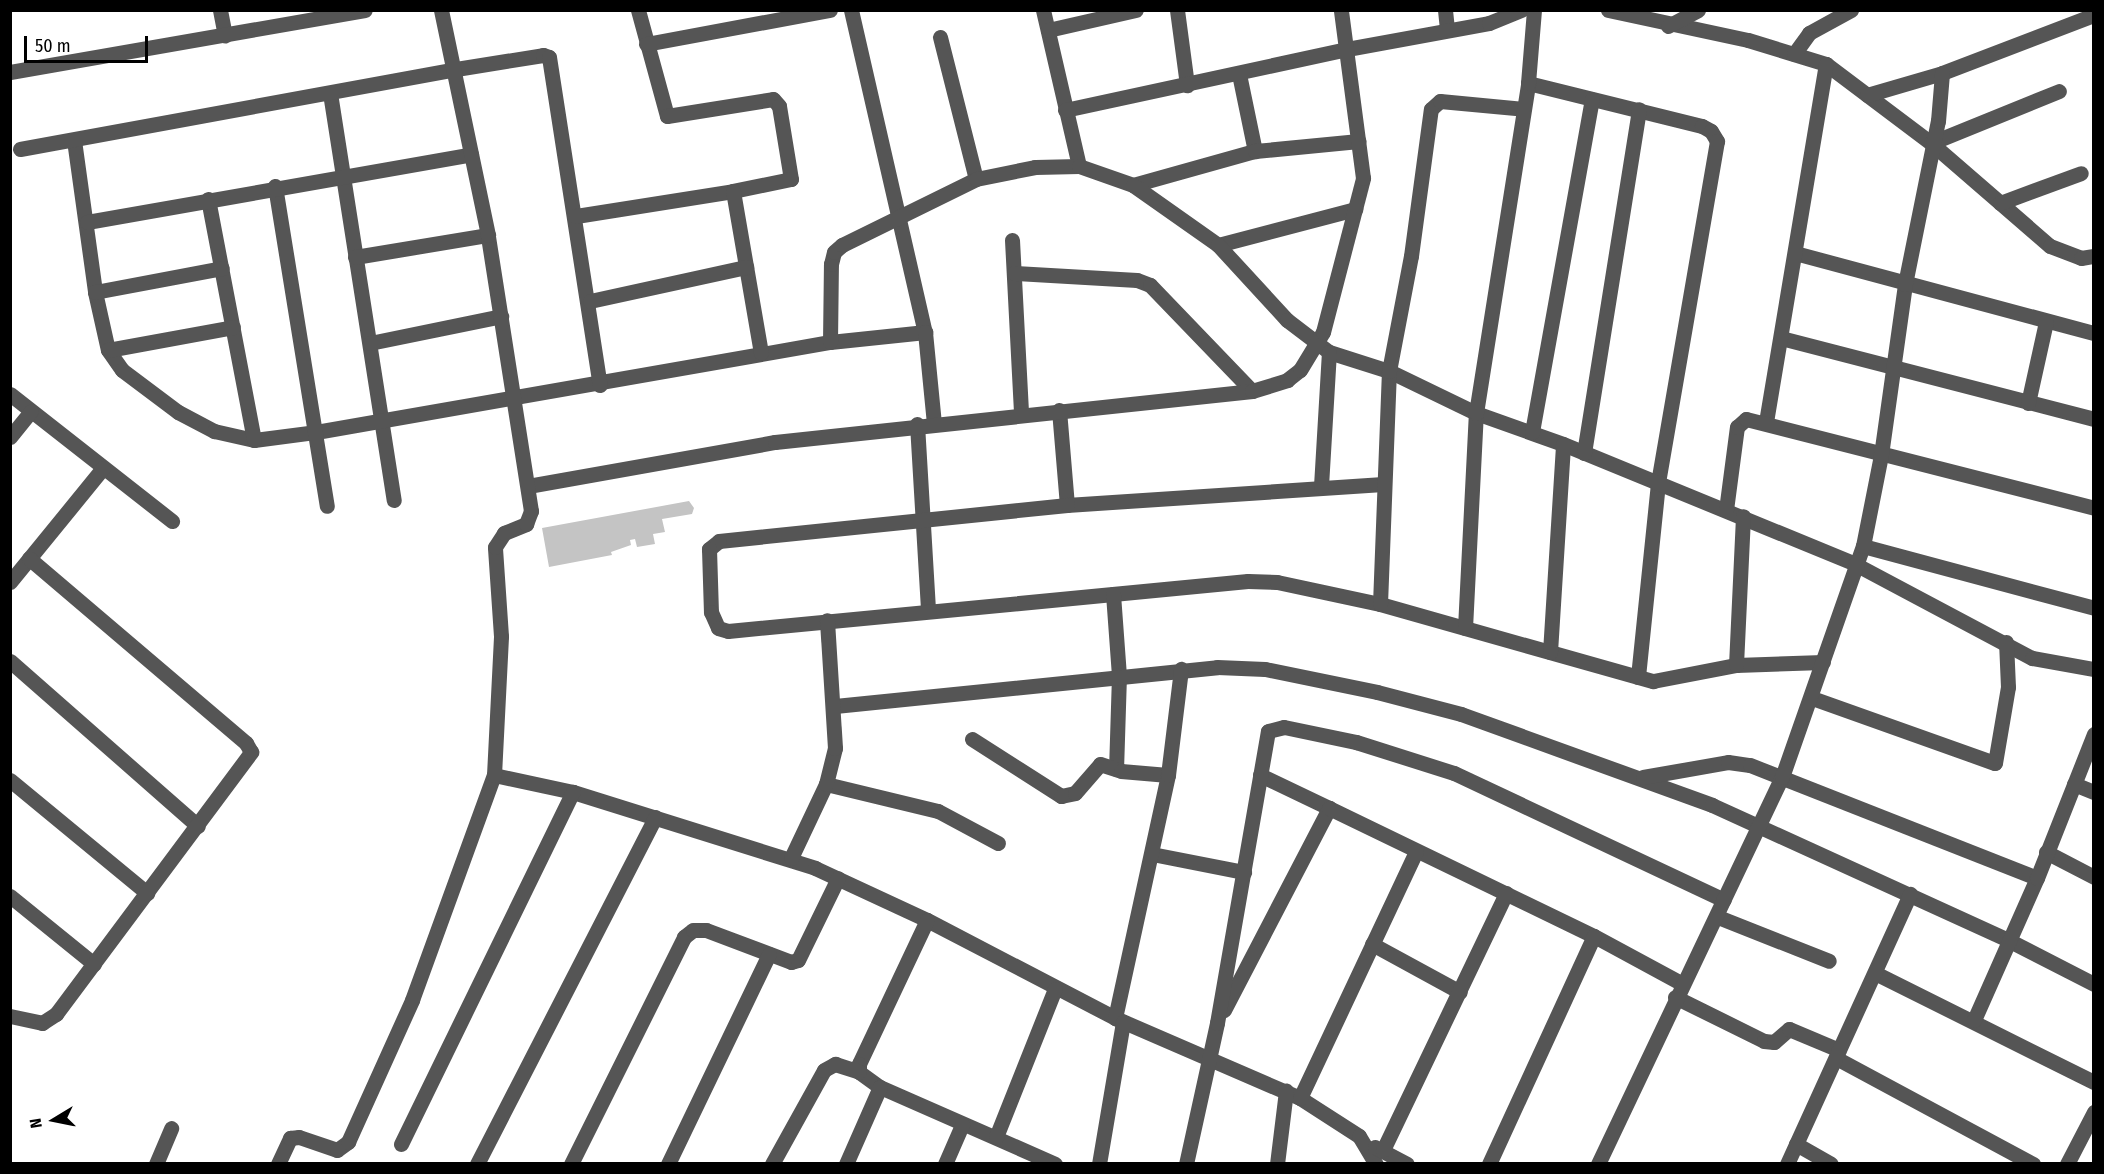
<!DOCTYPE html>
<style>
body{margin:0}
#map{position:relative;width:2104px;height:1174px;overflow:hidden;background:#fff;font-family:"Fira Sans Condensed",sans-serif}
div>[style]{position:absolute}
[style*='--x']{left:calc(var(--x)*1px);top:calc(var(--y)*1px);width:calc(var(--w)*1px);rotate:calc(var(--a)*1deg)}
.building>*{inset:0;background:#c4c4c4}
.minor>*{height:15px;margin:-7.5px;padding:0 7.5px;transform-origin:7.5px;border-radius:7.5px;background:#555}
span{translate:-50% -50%;white-space:nowrap;text-align:center;line-height:1.15;-webkit-text-stroke:5px #fff;paint-order:stroke}
.frame{position:absolute;inset:0;border:12px solid #000;pointer-events:none}
.north{position:absolute;left:24px;top:1090px;width:60px;height:60px;-webkit-text-stroke:4px #fff;paint-order:stroke;rotate:260deg;font-size:16px;font-weight:700;line-height:24px;text-align:center;color:#000}
.north::after{content:'';display:block;margin:auto;width:21px;height:27px;background:#000;clip-path:polygon(50% 0,100% 100%,50% 72%,0 100%)}
.scale{position:absolute;left:24px;top:36px;width:124px;height:27px;box-sizing:border-box;border:3px solid #000;border-top:0;padding-left:8px;font-size:18px;line-height:21px;white-space:nowrap;color:#000;-webkit-text-stroke:4px #fff;paint-order:stroke}
</style>
<div id="map">
<div class="building">
<i style="clip-path:polygon(689px 501px,694px 508px,692px 514px,662px 519px,665px 532px,653px 534px,655px 544px,637px 547px,635px 539px,630px 540px,631px 545px,611px 552px,612px 555px,549px 567px,542px 528px)"></i>
</div>
<div class="minor">
<i style="--x:220;--y:10;--w:26;--a:79"></i>
<i style="--x:638;--y:10;--w:110;--a:74.7"></i>
<i style="--x:667;--y:116;--w:107;--a:-9.1"></i>
<i style="--x:773;--y:99;--w:9;--a:49"></i>
<i style="--x:779;--y:106;--w:74;--a:80.7"></i>
<i style="--x:791;--y:179;--w:59;--a:168.3"></i>
<i style="--x:851;--y:10;--w:330;--a:77.1"></i>
<i style="--x:1043;--y:10;--w:160;--a:77"></i>
<i style="--x:1177;--y:10;--w:76;--a:82.4"></i>
<i style="--x:1445;--y:10;--w:20;--a:84"></i>
<i style="--x:1608;--y:10;--w:143;--a:12.1"></i>
<i style="--x:1748;--y:40;--w:82;--a:17.1"></i>
<i style="--x:1826;--y:64;--w:131;--a:37"></i>
<i style="--x:1931;--y:143;--w:157;--a:40.9"></i>
<i style="--x:2050;--y:246;--w:33;--a:21"></i>
<i style="--x:2081;--y:258;--w:13;--a:-9"></i>
<i style="--x:1668;--y:26;--w:34;--a:-28"></i>
<i style="--x:1048;--y:30;--w:90;--a:-12.8"></i>
<i style="--x:940;--y:37;--w:146;--a:75.8"></i>
<i style="--x:646;--y:44;--w:187;--a:-10.5"></i>
<i style="--x:1794;--y:54;--w:26;--a:-54"></i>
<i style="--x:1809;--y:33;--w:48;--a:-28.7"></i>
<i style="--x:10;--y:72;--w:360;--a:-9.9"></i>
<i style="--x:1239;--y:74;--w:79;--a:78.3"></i>
<i style="--x:1528;--y:83;--w:179;--a:13.9"></i>
<i style="--x:1702;--y:126;--w:10;--a:29"></i>
<i style="--x:1711;--y:131;--w:12;--a:59"></i>
<i style="--x:1717;--y:141;--w:347;--a:99.8"></i>
<i style="--x:1658;--y:483;--w:195;--a:95.9"></i>
<i style="--x:330;--y:93;--w:412;--a:81.1"></i>
<i style="--x:1867;--y:95;--w:78;--a:-16.3"></i>
<i style="--x:1942;--y:73;--w:163;--a:-20.9"></i>
<i style="--x:1065;--y:110;--w:289;--a:-12.2"></i>
<i style="--x:1347;--y:49;--w:144;--a:-10.4"></i>
<i style="--x:1489;--y:23;--w:35;--a:-22"></i>
<i style="--x:74;--y:140;--w:153;--a:82.1"></i>
<i style="--x:95;--y:292;--w:59;--a:77.4"></i>
<i style="--x:108;--y:350;--w:24;--a:55"></i>
<i style="--x:122;--y:370;--w:70;--a:36.9"></i>
<i style="--x:178;--y:412;--w:41;--a:27.8"></i>
<i style="--x:214;--y:431;--w:41;--a:12.7"></i>
<i style="--x:254;--y:440;--w:63;--a:-7.4"></i>
<i style="--x:316;--y:432;--w:522;--a:-9.93"></i>
<i style="--x:830;--y:342;--w:96;--a:-6"></i>
<i style="--x:925;--y:332;--w:91;--a:84.4"></i>
<i style="--x:1931;--y:143;--w:138;--a:-22.1"></i>
<i style="--x:20;--y:149;--w:443;--a:-10.4"></i>
<i style="--x:456;--y:69;--w:88;--a:-9.1"></i>
<i style="--x:543;--y:55;--w:6;--a:18"></i>
<i style="--x:549;--y:57;--w:332;--a:81.2"></i>
<i style="--x:1133;--y:185;--w:127;--a:-15.6"></i>
<i style="--x:1255;--y:151;--w:104;--a:-5.5"></i>
<i style="--x:275;--y:186;--w:324;--a:80.8"></i>
<i style="--x:208;--y:199;--w:245;--a:79.2"></i>
<i style="--x:2000;--y:203;--w:86;--a:-20.3"></i>
<i style="--x:576;--y:216;--w:159;--a:-9"></i>
<i style="--x:733;--y:191;--w:164;--a:80.2"></i>
<i style="--x:87;--y:222;--w:390;--a:-10"></i>
<i style="--x:1012;--y:240;--w:174;--a:87"></i>
<i style="--x:1218;--y:245;--w:142;--a:-14.7"></i>
<i style="--x:1795;--y:253;--w:310;--a:15"></i>
<i style="--x:355;--y:257;--w:135;--a:-9.4"></i>
<i style="--x:1014;--y:273;--w:123;--a:3.3"></i>
<i style="--x:1137;--y:280;--w:14;--a:21"></i>
<i style="--x:1150;--y:285;--w:147;--a:46.1"></i>
<i style="--x:95;--y:292;--w:129;--a:-10.7"></i>
<i style="--x:590;--y:301;--w:160;--a:-12.3"></i>
<i style="--x:1781;--y:338;--w:323;--a:14.5"></i>
<i style="--x:830;--y:342;--w:78;--a:-89.3"></i>
<i style="--x:831;--y:264;--w:12;--a:-76"></i>
<i style="--x:834;--y:252;--w:11;--a:-41"></i>
<i style="--x:842;--y:245;--w:149;--a:-26.2"></i>
<i style="--x:976;--y:179;--w:60;--a:-11.5"></i>
<i style="--x:1035;--y:167;--w:44;--a:-1.3"></i>
<i style="--x:1079;--y:166;--w:57;--a:19.4"></i>
<i style="--x:1133;--y:185;--w:104;--a:35.2"></i>
<i style="--x:1218;--y:245;--w:102;--a:47.4"></i>
<i style="--x:1287;--y:320;--w:53;--a:37.3"></i>
<i style="--x:1329;--y:352;--w:63;--a:17.6"></i>
<i style="--x:1389;--y:371;--w:97;--a:25.8"></i>
<i style="--x:1476;--y:413;--w:92;--a:19.6"></i>
<i style="--x:1563;--y:444;--w:316;--a:22.3"></i>
<i style="--x:1855;--y:564;--w:200;--a:28"></i>
<i style="--x:2032;--y:658;--w:63;--a:10.1"></i>
<i style="--x:370;--y:343;--w:134;--a:-11.6"></i>
<i style="--x:108;--y:350;--w:127;--a:-10.4"></i>
<i style="--x:10;--y:394;--w:206;--a:38.1"></i>
<i style="--x:2028;--y:403;--w:83;--a:-77.5"></i>
<i style="--x:1059;--y:410;--w:95;--a:85.2"></i>
<i style="--x:1766;--y:422;--w:363;--a:-80.5"></i>
<i style="--x:917;--y:424;--w:187;--a:86.6"></i>
<i style="--x:1532;--y:432;--w:338;--a:-79.8"></i>
<i style="--x:10;--y:437;--w:33;--a:-51"></i>
<i style="--x:1584;--y:453;--w:348;--a:-80.9"></i>
<i style="--x:1383;--y:484;--w:317;--a:176.2"></i>
<i style="--x:1067;--y:505;--w:350;--a:174.1"></i>
<i style="--x:719;--y:541;--w:13;--a:141"></i>
<i style="--x:709;--y:549;--w:63;--a:88.2"></i>
<i style="--x:711;--y:612;--w:17;--a:66"></i>
<i style="--x:718;--y:628;--w:10;--a:17"></i>
<i style="--x:728;--y:631;--w:522;--a:-5.49"></i>
<i style="--x:1248;--y:581;--w:29;--a:2"></i>
<i style="--x:1277;--y:582;--w:105;--a:12.1"></i>
<i style="--x:1380;--y:604;--w:284;--a:15.8"></i>
<i style="--x:1653;--y:681;--w:85;--a:-10.9"></i>
<i style="--x:1736;--y:665;--w:87;--a:-2"></i>
<i style="--x:528;--y:486;--w:251;--a:-10.1"></i>
<i style="--x:775;--y:442;--w:480;--a:-6.1"></i>
<i style="--x:1252;--y:391;--w:37;--a:-17"></i>
<i style="--x:1287;--y:380;--w:16;--a:-38"></i>
<i style="--x:1300;--y:370;--w:44;--a:-58.8"></i>
<i style="--x:1323;--y:332;--w:159;--a:-75.4"></i>
<i style="--x:1363;--y:178;--w:169;--a:-97.5"></i>
<i style="--x:1321;--y:486;--w:134;--a:-86.6"></i>
<i style="--x:1726;--y:510;--w:84;--a:-82.5"></i>
<i style="--x:1737;--y:427;--w:12;--a:-42"></i>
<i style="--x:1746;--y:419;--w:359;--a:14.3"></i>
<i style="--x:1863;--y:546;--w:239;--a:15"></i>
<i style="--x:10;--y:582;--w:147;--a:-50.8"></i>
<i style="--x:1113;--y:594;--w:81;--a:85.8"></i>
<i style="--x:1119;--y:675;--w:94;--a:91.8"></i>
<i style="--x:1380;--y:604;--w:233;--a:-87.8"></i>
<i style="--x:1389;--y:371;--w:117;--a:-79.2"></i>
<i style="--x:1411;--y:256;--w:148;--a:-82.3"></i>
<i style="--x:1431;--y:109;--w:12;--a:-42"></i>
<i style="--x:1440;--y:101;--w:84;--a:5.4"></i>
<i style="--x:1465;--y:628;--w:215;--a:-87.1"></i>
<i style="--x:1476;--y:413;--w:334;--a:-81"></i>
<i style="--x:1528;--y:83;--w:73;--a:-85.3"></i>
<i style="--x:1550;--y:652;--w:208;--a:-86.4"></i>
<i style="--x:10;--y:661;--w:250;--a:41.3"></i>
<i style="--x:1736;--y:665;--w:149;--a:-87.3"></i>
<i style="--x:1812;--y:698;--w:194;--a:19.6"></i>
<i style="--x:1995;--y:763;--w:77;--a:-80.3"></i>
<i style="--x:2008;--y:687;--w:45;--a:-92.5"></i>
<i style="--x:835;--y:706;--w:384;--a:-5.8"></i>
<i style="--x:1217;--y:667;--w:48;--a:2.4"></i>
<i style="--x:1265;--y:669;--w:114;--a:11.6"></i>
<i style="--x:1377;--y:692;--w:87;--a:14.7"></i>
<i style="--x:1461;--y:714;--w:267;--a:19.9"></i>
<i style="--x:1712;--y:805;--w:328;--a:24.5"></i>
<i style="--x:2010;--y:941;--w:94;--a:27.1"></i>
<i style="--x:972;--y:739;--w:106;--a:32.6"></i>
<i style="--x:1061;--y:796;--w:14;--a:-12"></i>
<i style="--x:1075;--y:793;--w:38;--a:-49"></i>
<i style="--x:1100;--y:764;--w:22;--a:18"></i>
<i style="--x:1121;--y:771;--w:47;--a:4.9"></i>
<i style="--x:494;--y:775;--w:81;--a:12.1"></i>
<i style="--x:573;--y:792;--w:254;--a:17.4"></i>
<i style="--x:815;--y:868;--w:123;--a:24.9"></i>
<i style="--x:927;--y:920;--w:212;--a:27.5"></i>
<i style="--x:1115;--y:1018;--w:202;--a:23.4"></i>
<i style="--x:1300;--y:1098;--w:70;--a:32.8"></i>
<i style="--x:1359;--y:1136;--w:33;--a:59"></i>
<i style="--x:1260;--y:775;--w:76;--a:25.6"></i>
<i style="--x:1643;--y:777;--w:86;--a:-10"></i>
<i style="--x:1728;--y:762;--w:22;--a:8"></i>
<i style="--x:1750;--y:765;--w:308;--a:21.5"></i>
<i style="--x:10;--y:780;--w:178;--a:39.5"></i>
<i style="--x:826;--y:784;--w:115;--a:13.6"></i>
<i style="--x:938;--y:811;--w:68;--a:28.1"></i>
<i style="--x:2074;--y:784;--w:22;--a:22"></i>
<i style="--x:2046;--y:852;--w:54;--a:27.5"></i>
<i style="--x:1152;--y:854;--w:94;--a:11.1"></i>
<i style="--x:791;--y:858;--w:82;--a:-64.7"></i>
<i style="--x:826;--y:784;--w:37;--a:-76"></i>
<i style="--x:835;--y:748;--w:128;--a:-93.6"></i>
<i style="--x:10;--y:896;--w:108;--a:39"></i>
<i style="--x:1718;--y:917;--w:119;--a:21.6"></i>
<i style="--x:927;--y:920;--w:159;--a:115.3"></i>
<i style="--x:859;--y:1064;--w:8;--a:90"></i>
<i style="--x:859;--y:1072;--w:26;--a:36"></i>
<i style="--x:880;--y:1087;--w:191;--a:23.7"></i>
<i style="--x:1372;--y:944;--w:100;--a:28.6"></i>
<i style="--x:1875;--y:973;--w:245;--a:26.5"></i>
<i style="--x:1675;--y:997;--w:99;--a:26.3"></i>
<i style="--x:1764;--y:1041;--w:10;--a:6"></i>
<i style="--x:1774;--y:1042;--w:20;--a:-41"></i>
<i style="--x:1789;--y:1029;--w:54;--a:22.8"></i>
<i style="--x:1224;--y:1010;--w:228;--a:-62.5"></i>
<i style="--x:1329;--y:808;--w:294;--a:25.8"></i>
<i style="--x:1594;--y:936;--w:99;--a:28.4"></i>
<i style="--x:10;--y:1016;--w:33;--a:12"></i>
<i style="--x:42;--y:1023;--w:17;--a:-33"></i>
<i style="--x:56;--y:1014;--w:327;--a:-53.3"></i>
<i style="--x:251;--y:752;--w:10;--a:-119"></i>
<i style="--x:246;--y:743;--w:285;--a:-139.6"></i>
<i style="--x:1115;--y:1018;--w:249;--a:-77.7"></i>
<i style="--x:1168;--y:775;--w:107;--a:-83"></i>
<i style="--x:1974;--y:1020;--w:155;--a:-66.1"></i>
<i style="--x:2037;--y:878;--w:155;--a:-68.4"></i>
<i style="--x:1836;--y:1058;--w:224;--a:28.3"></i>
<i style="--x:1300;--y:1098;--w:272;--a:-64.8"></i>
<i style="--x:996;--y:1137;--w:159;--a:-68.3"></i>
<i style="--x:401;--y:1144;--w:392;--a:-64"></i>
<i style="--x:1796;--y:1144;--w:40;--a:29.7"></i>
<i style="--x:1375;--y:1147;--w:36;--a:28"></i>
<i style="--x:1383;--y:1150;--w:285;--a:-64.4"></i>
<i style="--x:156;--y:1164;--w:39;--a:-67"></i>
<i style="--x:278;--y:1164;--w:29;--a:-65"></i>
<i style="--x:290;--y:1138;--w:9;--a:-6"></i>
<i style="--x:299;--y:1137;--w:40;--a:18.9"></i>
<i style="--x:337;--y:1150;--w:14;--a:-36"></i>
<i style="--x:348;--y:1142;--w:156;--a:-65.7"></i>
<i style="--x:412;--y:1000;--w:239;--a:-70"></i>
<i style="--x:494;--y:775;--w:139;--a:-87.1"></i>
<i style="--x:501;--y:636;--w:89;--a:-93.9"></i>
<i style="--x:495;--y:547;--w:17;--a:-57"></i>
<i style="--x:504;--y:533;--w:24;--a:-22"></i>
<i style="--x:526;--y:524;--w:14;--a:-69"></i>
<i style="--x:531;--y:511;--w:279;--a:-98.9"></i>
<i style="--x:488;--y:235;--w:230;--a:-101.8"></i>
<i style="--x:477;--y:1164;--w:390;--a:-62.8"></i>
<i style="--x:571;--y:1164;--w:254;--a:-63.5"></i>
<i style="--x:684;--y:937;--w:11;--a:-38"></i>
<i style="--x:693;--y:930;--w:13;--a:0"></i>
<i style="--x:706;--y:930;--w:91;--a:20.6"></i>
<i style="--x:791;--y:962;--w:7;--a:-16"></i>
<i style="--x:798;--y:960;--w:91;--a:-64"></i>
<i style="--x:668;--y:1164;--w:233;--a:-64.3"></i>
<i style="--x:772;--y:1164;--w:107;--a:-61"></i>
<i style="--x:824;--y:1070;--w:13;--a:-29"></i>
<i style="--x:835;--y:1064;--w:25;--a:18"></i>
<i style="--x:846;--y:1164;--w:84;--a:-66.2"></i>
<i style="--x:945;--y:1164;--w:43;--a:-66.4"></i>
<i style="--x:1099;--y:1164;--w:144;--a:-80.4"></i>
<i style="--x:1186;--y:1164;--w:144;--a:-77.6"></i>
<i style="--x:1217;--y:1023;--w:296;--a:-80.1"></i>
<i style="--x:1268;--y:731;--w:16;--a:-14"></i>
<i style="--x:1284;--y:727;--w:74;--a:11.8"></i>
<i style="--x:1356;--y:742;--w:103;--a:17.6"></i>
<i style="--x:1454;--y:773;--w:298;--a:25.2"></i>
<i style="--x:1277;--y:1164;--w:74;--a:-83"></i>
<i style="--x:1489;--y:1164;--w:251;--a:-65.3"></i>
<i style="--x:1598;--y:1164;--w:429;--a:-64.6"></i>
<i style="--x:1782;--y:777;--w:245;--a:-70.7"></i>
<i style="--x:1863;--y:546;--w:93;--a:-78.8"></i>
<i style="--x:1881;--y:455;--w:173;--a:-82"></i>
<i style="--x:1905;--y:284;--w:166;--a:-78.6"></i>
<i style="--x:1938;--y:121;--w:48;--a:-85.2"></i>
<i style="--x:1787;--y:1164;--w:297;--a:-65.5"></i>
<i style="--x:2067;--y:1164;--w:59;--a:-62.6"></i>
</div>
<div class="frame"></div>
<div class="north">N</div>
<div class="scale">50 m</div>
</div>
